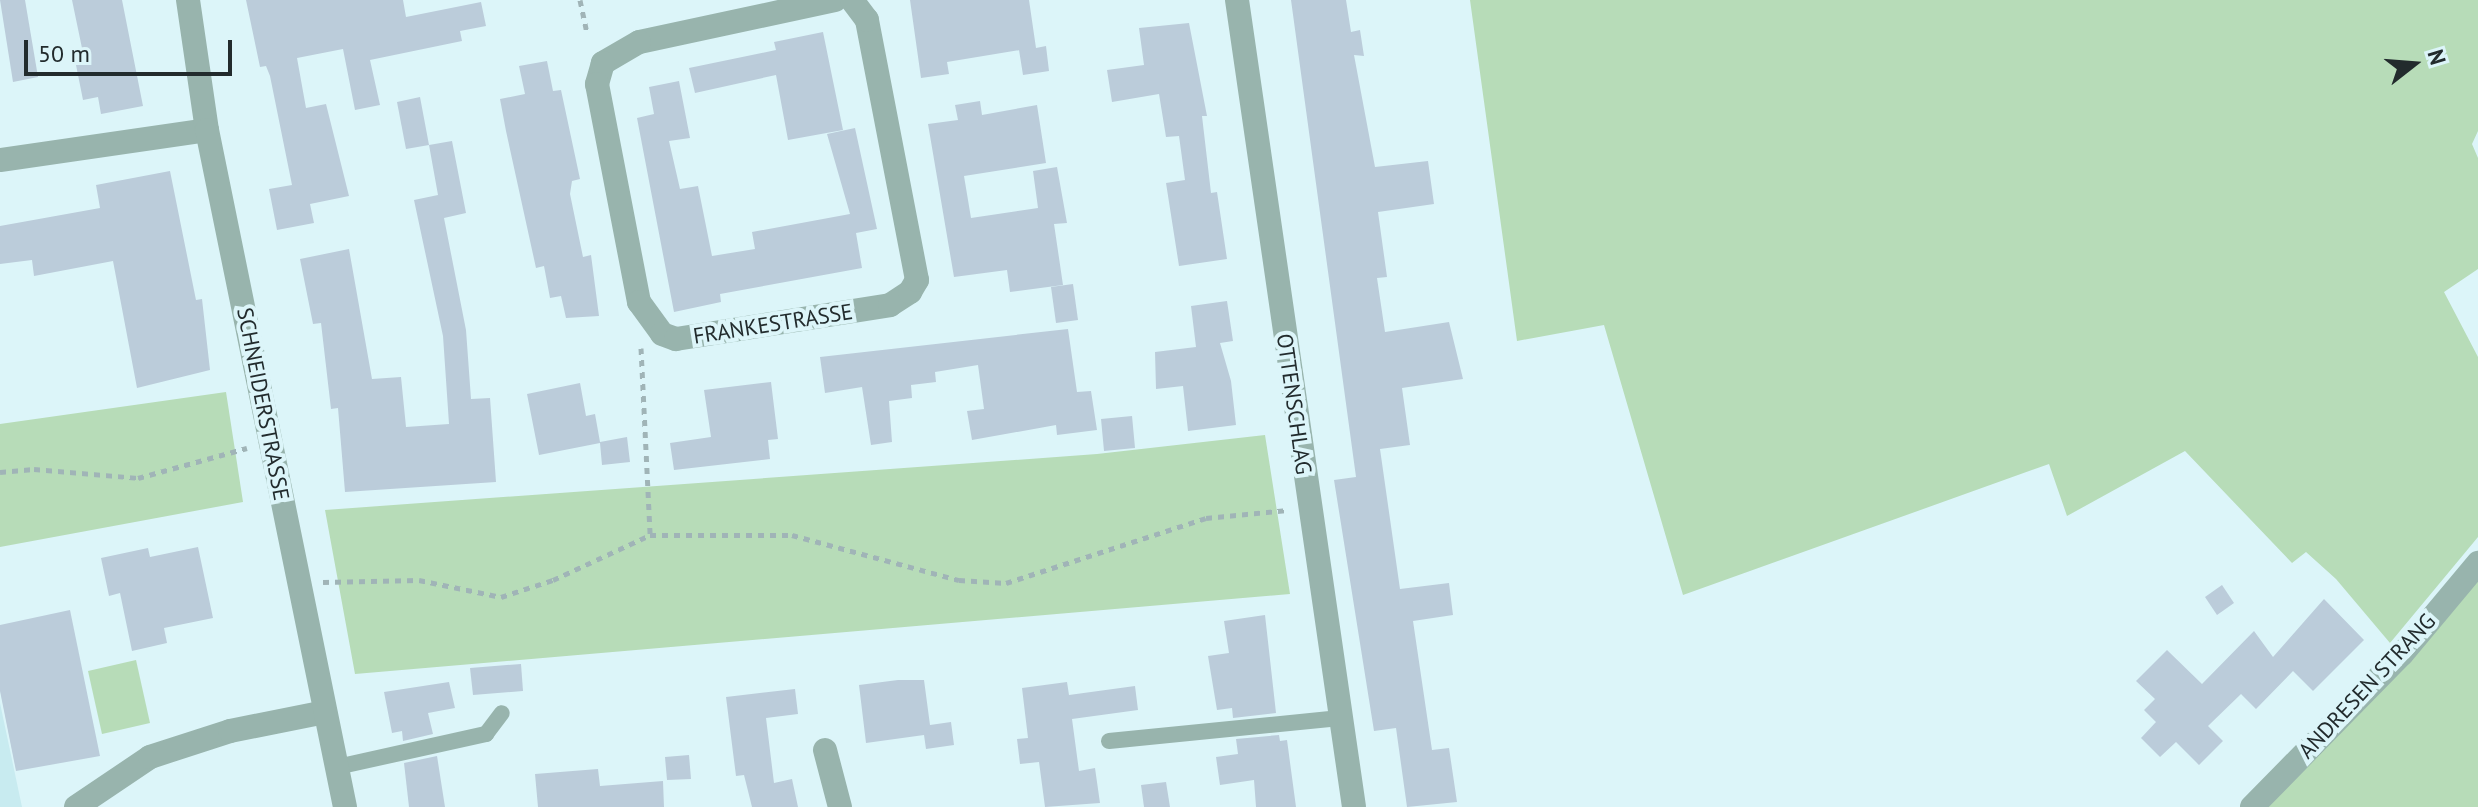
<!DOCTYPE html>
<style>
body{margin:0}
#map{position:relative;width:2478px;height:807px;overflow:hidden;background:#dcf5f9;font-family:"PT Sans",sans-serif}
div>[style]{position:absolute}
[style*='--x']{left:calc(var(--x)*1px);top:calc(var(--y)*1px);width:calc(var(--w)*1px);rotate:calc(var(--a)*1deg)}
.built>*{inset:0;background:#c8ebf0}
.green>*{inset:0;background:#b7dcb8}
.building>*{inset:0;background:#bbccda}
.path>*{height:5px;margin-top:-2.5px;transform-origin:0;background:repeating-linear-gradient(90deg,#a0b4b7 0 6px,transparent 0 12px)}
.service>*{height:16px;margin:-8px;padding:0 8px;transform-origin:8px;border-radius:8px;background:#98b4ad}
.minor>*{height:24px;margin:-12px;padding:0 12px;transform-origin:12px;border-radius:12px;background:#98b4ad}
.tertiary>*{height:24px;margin:-12px;padding:0 12px;transform-origin:12px;border-radius:12px;background:#98b4ad}
span{translate:-50% -50%;white-space:nowrap;text-align:center;line-height:1.15;-webkit-text-stroke:8px #dcf5f9;paint-order:stroke}
.street-label{font-size:22px;color:#222b2d}
.north{position:absolute;left:2374px;top:24px;width:80px;height:80px;-webkit-text-stroke:6px #dcf5f9;paint-order:stroke;rotate:73deg;font-size:22px;font-weight:700;line-height:32px;text-align:center;color:#222b2d}
.north::after{content:'';display:block;margin:auto;width:28px;height:36px;background:#222b2d;clip-path:polygon(50% 0,100% 100%,50% 72%,0 100%)}
.scale{position:absolute;left:24px;top:40px;width:208px;height:36px;box-sizing:border-box;border:4px solid #222b2d;border-top:0;padding-left:10px;font-size:24px;line-height:28px;white-space:nowrap;color:#222b2d;-webkit-text-stroke:6px #dcf5f9;paint-order:stroke}
</style>
<div id="map">
<div class="built">
<i style="clip-path:polygon(0 703px,22px 807px,0 807px)"></i>
</div>
<div class="green">
<i style="clip-path:polygon(1470px 0,2478px 0,2478px 131px,2472px 144px,2478px 158px,2478px 269px,2444px 292px,2478px 357px,2478px 537px,2390px 643px,2336px 579px,2306px 552px,2292px 563px,2185px 451px,2067px 516px,2049px 464px,1683px 595px,1604px 325px,1517px 341px)"></i>
<i style="clip-path:polygon(226px 392px,243px 502px,0 547px,0 424px)"></i>
<i style="clip-path:polygon(1265px 435px,1290px 594px,355px 674px,325px 510px,1097px 454px)"></i>
<i style="clip-path:polygon(2478px 573px,2478px 807px,2262px 807px)"></i>
<i style="clip-path:polygon(136px 660px,150px 723px,102px 734px,88px 671px)"></i>
</div>
<div class="building">
<i style="clip-path:polygon(0 0,25px 0,38px 77px,13px 82px)"></i>
<i style="clip-path:polygon(72px 0,122px 0,143px 106px,101px 114px,98px 97px,83px 100px,74px 55px,83px 53px)"></i>
<i style="clip-path:polygon(246px 0,403px 0,406px 17px,481px 2px,486px 26px,460px 31px,462px 41px,370px 60px,380px 105px,355px 110px,343px 49px,297px 58px,306px 108px,326px 104px,349px 196px,310px 204px,314px 223px,277px 230px,269px 189px,292px 185px,270px 76px,266px 66px,260px 67px)"></i>
<i style="clip-path:polygon(910px 0,1029px 0,1036px 48px,1046px 46px,1049px 71px,1023px 75px,1019px 50px,1026px 49px,947px 62px,949px 74px,921px 78px)"></i>
<i style="clip-path:polygon(1291px 0,1346px 0,1351px 32px,1360px 30px,1364px 56px,1354px 55px,1375px 167px,1428px 161px,1434px 204px,1378px 212px,1387px 277px,1377px 278px,1385px 332px,1449px 322px,1463px 379px,1402px 388px,1410px 445px,1380px 449px,1400px 589px,1449px 583px,1453px 615px,1413px 621px,1432px 750px,1449px 748px,1457px 802px,1407px 807px,1396px 728px,1374px 731px,1334px 480px,1356px 477px)"></i>
<i style="clip-path:polygon(1189px 23px,1207px 116px,1202px 116px,1211px 193px,1217px 192px,1227px 259px,1179px 266px,1166px 183px,1185px 180px,1179px 136px,1166px 137px,1159px 94px,1112px 102px,1107px 70px,1144px 65px,1139px 28px)"></i>
<i style="clip-path:polygon(823px 32px,843px 130px,788px 140px,776px 75px,695px 93px,689px 68px,776px 50px,774px 42px)"></i>
<i style="clip-path:polygon(547px 61px,553px 91px,561px 90px,580px 179px,572px 181px,570px 194px,583px 257px,591px 255px,599px 316px,566px 318px,561px 296px,550px 298px,544px 266px,536px 268px,506px 131px,500px 99px,525px 94px,519px 66px)"></i>
<i style="clip-path:polygon(679px 81px,690px 138px,669px 141px,680px 189px,698px 186px,712px 256px,755px 249px,752px 232px,850px 214px,827px 134px,855px 128px,877px 229px,856px 233px,862px 268px,720px 294px,721px 302px,674px 312px,637px 118px,654px 114px,649px 87px)"></i>
<i style="clip-path:polygon(420px 97px,429px 145px,406px 149px,397px 102px)"></i>
<i style="clip-path:polygon(980px 101px,982px 115px,1037px 105px,1046px 163px,964px 176px,971px 218px,1038px 208px,1033px 171px,1057px 167px,1067px 223px,1054px 224px,1063px 285px,1010px 292px,1007px 270px,954px 277px,928px 124px,958px 120px,955px 105px)"></i>
<i style="clip-path:polygon(452px 141px,466px 213px,444px 218px,466px 330px,471px 399px,490px 398px,496px 482px,345px 492px,338px 408px,331px 409px,321px 323px,313px 324px,300px 259px,349px 249px,372px 379px,401px 377px,406px 427px,449px 424px,443px 336px,414px 200px,438px 195px,429px 145px)"></i>
<i style="clip-path:polygon(170px 171px,196px 300px,202px 299px,210px 370px,137px 388px,113px 261px,34px 276px,32px 260px,0 264px,0 226px,100px 208px,96px 185px)"></i>
<i style="clip-path:polygon(1073px 284px,1078px 320px,1056px 323px,1051px 287px)"></i>
<i style="clip-path:polygon(1227px 301px,1233px 341px,1220px 343px,1231px 381px,1236px 425px,1188px 431px,1183px 386px,1156px 389px,1155px 352px,1196px 347px,1191px 306px)"></i>
<i style="clip-path:polygon(1068px 329px,1077px 392px,1091px 391px,1097px 430px,1057px 435px,1056px 425px,972px 440px,967px 411px,984px 409px,978px 365px,935px 372px,936px 382px,911px 385px,912px 398px,889px 401px,892px 442px,871px 445px,862px 387px,825px 393px,820px 357px)"></i>
<i style="clip-path:polygon(771px 382px,778px 439px,768px 440px,770px 459px,674px 470px,670px 443px,711px 437px,704px 390px)"></i>
<i style="clip-path:polygon(580px 383px,586px 416px,595px 414px,600px 442px,627px 437px,630px 462px,602px 465px,600px 443px,539px 455px,527px 394px)"></i>
<i style="clip-path:polygon(1132px 416px,1135px 448px,1104px 451px,1101px 419px)"></i>
<i style="clip-path:polygon(198px 547px,213px 618px,164px 628px,167px 643px,132px 651px,120px 593px,109px 596px,101px 558px,148px 548px,150px 557px)"></i>
<i style="clip-path:polygon(2222px 585px,2234px 603px,2217px 615px,2205px 597px)"></i>
<i style="clip-path:polygon(2324px 599px,2364px 640px,2313px 691px,2293px 671px,2256px 709px,2241px 694px,2208px 726px,2223px 741px,2199px 765px,2176px 742px,2160px 757px,2141px 738px,2156px 722px,2144px 710px,2155px 699px,2136px 681px,2167px 650px,2202px 684px,2254px 631px,2273px 657px)"></i>
<i style="clip-path:polygon(70px 610px,100px 756px,16px 771px,0 691px,0 625px)"></i>
<i style="clip-path:polygon(1265px 615px,1276px 713px,1233px 718px,1232px 708px,1217px 710px,1208px 656px,1229px 653px,1224px 621px)"></i>
<i style="clip-path:polygon(521px 664px,523px 691px,473px 695px,470px 668px)"></i>
<i style="clip-path:polygon(898px 680px,924px 680px,930px 725px,951px 722px,954px 745px,926px 749px,924px 735px,866px 743px,859px 685px)"></i>
<i style="clip-path:polygon(449px 682px,455px 708px,428px 713px,433px 734px,403px 741px,402px 731px,392px 733px,384px 692px)"></i>
<i style="clip-path:polygon(1067px 682px,1069px 695px,1135px 686px,1138px 710px,1072px 719px,1079px 771px,1095px 768px,1100px 803px,1045px 807px,1039px 762px,1020px 764px,1017px 739px,1028px 738px,1022px 688px)"></i>
<i style="clip-path:polygon(795px 689px,798px 714px,766px 718px,774px 783px,792px 779px,798px 807px,752px 807px,744px 775px,736px 776px,726px 697px)"></i>
<i style="clip-path:polygon(1279px 735px,1280px 741px,1287px 740px,1296px 807px,1256px 807px,1254px 780px,1220px 785px,1216px 757px,1238px 754px,1236px 739px)"></i>
<i style="clip-path:polygon(689px 755px,691px 779px,667px 780px,665px 757px)"></i>
<i style="clip-path:polygon(437px 756px,445px 807px,409px 807px,404px 763px)"></i>
<i style="clip-path:polygon(598px 769px,600px 786px,663px 781px,664px 807px,538px 807px,535px 774px)"></i>
<i style="clip-path:polygon(1166px 782px,1170px 807px,1144px 807px,1141px 785px)"></i>
</div>
<div class="path">
<i style="--x:580;--y:0;--w:34;--a:78"></i>
<i style="--x:641;--y:348;--w:187;--a:87.2"></i>
<i style="--x:0;--y:472;--w:34;--a:-5"></i>
<i style="--x:34;--y:469;--w:104;--a:4.9"></i>
<i style="--x:138;--y:478;--w:113;--a:-15.4"></i>
<i style="--x:323;--y:582;--w:96;--a:-1.2"></i>
<i style="--x:419;--y:580;--w:84;--a:11.7"></i>
<i style="--x:501;--y:597;--w:55;--a:-18.1"></i>
<i style="--x:553;--y:580;--w:107;--a:-24.9"></i>
<i style="--x:650;--y:535;--w:142;--a:0"></i>
<i style="--x:792;--y:535;--w:173;--a:15.1"></i>
<i style="--x:959;--y:580;--w:47;--a:3.7"></i>
<i style="--x:1006;--y:583;--w:210;--a:-18"></i>
<i style="--x:1206;--y:518;--w:82;--a:-5.6"></i>
</div>
<div class="service">
<i style="--x:1109;--y:741;--w:232;--a:-5.7"></i>
<i style="--x:337;--y:767;--w:153;--a:-12.5"></i>
<i style="--x:486;--y:734;--w:26;--a:-53"></i>
</div>
<div class="minor">
<i style="--x:835;--y:0;--w:200;--a:167.9"></i>
<i style="--x:639;--y:42;--w:42;--a:149.7"></i>
<i style="--x:603;--y:63;--w:22;--a:106"></i>
<i style="--x:597;--y:84;--w:222;--a:79.1"></i>
<i style="--x:639;--y:302;--w:39;--a:54"></i>
<i style="--x:662;--y:334;--w:15;--a:20"></i>
<i style="--x:676;--y:339;--w:217;--a:-9"></i>
<i style="--x:890;--y:305;--w:24;--a:-33"></i>
<i style="--x:910;--y:292;--w:14;--a:-60"></i>
<i style="--x:917;--y:280;--w:265;--a:-100.9"></i>
<i style="--x:867;--y:20;--w:25;--a:-127"></i>
<i style="--x:1237;--y:0;--w:815;--a:81.75"></i>
<i style="--x:0;--y:160;--w:209;--a:-8.2"></i>
<i style="--x:825;--y:750;--w:59;--a:75.3"></i>
<i style="--x:76;--y:807;--w:89;--a:-34"></i>
<i style="--x:150;--y:757;--w:84;--a:-18"></i>
<i style="--x:230;--y:731;--w:97;--a:-11.3"></i>
<i style="--x:2252;--y:807;--w:214;--a:-45.6"></i>
<i style="--x:2402;--y:654;--w:119;--a:-50.1"></i>
</div>
<div class="tertiary">
<i style="--x:188;--y:0;--w:131;--a:81.7"></i>
<i style="--x:207;--y:130;--w:691;--a:78.48"></i>
</div>
<div class="street-label">
<span style="left:773px;top:324px;rotate:-9deg">FRANKESTRASSE</span>
<span style="left:263px;top:404px;rotate:79deg">SCHNEIDERSTRASSE</span>
<span style="left:1294px;top:404px;rotate:82deg">OTTENSCHLAG</span>
<span style="left:2367px;top:686px;rotate:-47deg">ANDRESEN STRANG</span>
</div>
<div class="north">N</div>
<div class="scale">50 m</div>
</div>
